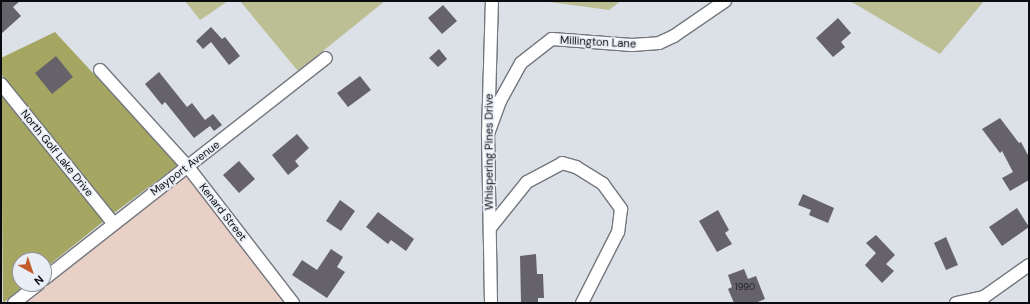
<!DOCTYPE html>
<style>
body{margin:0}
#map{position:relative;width:1030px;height:304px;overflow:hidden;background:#dce0e7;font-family:"DM Sans",sans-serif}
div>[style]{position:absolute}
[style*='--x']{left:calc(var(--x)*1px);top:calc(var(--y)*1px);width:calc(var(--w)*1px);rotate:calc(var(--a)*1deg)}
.commercial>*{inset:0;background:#e8d0c6}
.green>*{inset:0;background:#bcbe93}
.forest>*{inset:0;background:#a4a661}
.building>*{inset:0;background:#666269}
.roads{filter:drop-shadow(1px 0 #73777d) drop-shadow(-1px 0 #73777d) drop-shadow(0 1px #73777d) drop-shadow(0 -1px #73777d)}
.minor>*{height:12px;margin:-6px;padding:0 6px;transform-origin:6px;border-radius:6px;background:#fff}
span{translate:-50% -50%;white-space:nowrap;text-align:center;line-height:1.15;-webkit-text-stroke:3.5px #e9edf5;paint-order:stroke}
.number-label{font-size:9px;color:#222226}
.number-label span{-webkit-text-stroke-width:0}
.street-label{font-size:11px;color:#0b0c0f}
.frame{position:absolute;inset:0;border:2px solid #0b0c0f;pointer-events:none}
.north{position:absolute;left:12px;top:252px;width:40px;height:40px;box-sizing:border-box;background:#e9edf5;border:1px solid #909399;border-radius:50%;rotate:140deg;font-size:11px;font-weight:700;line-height:16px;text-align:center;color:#0b0c0f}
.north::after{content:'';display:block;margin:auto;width:14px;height:18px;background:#c35d2e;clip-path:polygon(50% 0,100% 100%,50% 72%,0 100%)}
</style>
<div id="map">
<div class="commercial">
<i style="clip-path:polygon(187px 176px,285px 303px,26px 303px,118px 228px)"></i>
</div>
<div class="green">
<i style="clip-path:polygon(185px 1px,228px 1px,200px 20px)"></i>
<i style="clip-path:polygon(240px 1px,385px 1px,298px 71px)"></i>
<i style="clip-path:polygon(542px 1px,621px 1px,609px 10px)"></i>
<i style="clip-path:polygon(850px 1px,984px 1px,940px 54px)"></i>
</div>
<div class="forest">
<i style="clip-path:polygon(55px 32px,178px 165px,114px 213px,1px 74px,1px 58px)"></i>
<i style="clip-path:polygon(1px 94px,104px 221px,44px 269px,44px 260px,20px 260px,20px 284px,26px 284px,3px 303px)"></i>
</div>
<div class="building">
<i style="clip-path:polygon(1px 1px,20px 1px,13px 7px,21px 16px,1px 34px)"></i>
<i style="clip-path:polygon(443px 5px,457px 21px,442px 34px,428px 18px)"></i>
<i style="clip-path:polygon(838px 18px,851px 33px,841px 42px,845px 47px,833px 57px,816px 38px)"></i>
<i style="clip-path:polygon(211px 27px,222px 39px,225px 37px,240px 56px,229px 65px,211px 42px,203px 49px,196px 41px)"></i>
<i style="clip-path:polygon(439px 49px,447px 59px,438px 67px,429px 58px)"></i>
<i style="clip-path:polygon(56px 56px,73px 77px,52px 94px,35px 73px)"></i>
<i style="clip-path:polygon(159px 72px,187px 107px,192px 103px,205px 120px,213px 114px,222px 125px,214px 131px,210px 126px,194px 138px,165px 102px,162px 105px,145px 84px)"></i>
<i style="clip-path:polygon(360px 76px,371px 90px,348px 107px,337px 93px)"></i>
<i style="clip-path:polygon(1000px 118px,1019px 143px,1021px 142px,1029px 157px,1029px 180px,1010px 191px,1002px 178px,1013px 172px,1002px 151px,1000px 153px,982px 129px)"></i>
<i style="clip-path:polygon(297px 134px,309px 148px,295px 161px,299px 166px,288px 175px,272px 155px)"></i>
<i style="clip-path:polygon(239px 161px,255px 179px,239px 193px,223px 175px)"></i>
<i style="clip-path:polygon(803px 194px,834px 208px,828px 223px,809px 215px,811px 210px,798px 205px)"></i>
<i style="clip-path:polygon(340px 200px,355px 211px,341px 231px,326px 221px)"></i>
<i style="clip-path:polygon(1017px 208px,1029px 227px,1002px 246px,989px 227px)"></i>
<i style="clip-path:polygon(718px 210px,729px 230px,725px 233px,732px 244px,717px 252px,699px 221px)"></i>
<i style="clip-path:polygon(378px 212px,414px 239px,406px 251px,391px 240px,388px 244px,366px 227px)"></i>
<i style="clip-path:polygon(876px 235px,895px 255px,886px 264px,894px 271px,882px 283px,865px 265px,876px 253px,866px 243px)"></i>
<i style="clip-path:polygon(946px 237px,958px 265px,946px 270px,934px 243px)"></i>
<i style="clip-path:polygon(331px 249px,343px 257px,337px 267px,345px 272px,327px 298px,292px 275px,302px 260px,317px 270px)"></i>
<i style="clip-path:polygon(536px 254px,537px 274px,543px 274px,544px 298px,538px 298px,538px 303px,521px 303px,520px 256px)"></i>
<i style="clip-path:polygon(744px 269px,748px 279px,756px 276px,765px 299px,755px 303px,734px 303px,728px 289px,732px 287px,728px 275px)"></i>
</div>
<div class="roads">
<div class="minor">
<i style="--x:100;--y:70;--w:131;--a:47.8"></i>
<i style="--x:188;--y:167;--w:172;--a:52.3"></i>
<i style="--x:1;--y:84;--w:179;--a:51.1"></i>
<i style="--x:488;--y:134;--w:35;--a:-70"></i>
<i style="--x:500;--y:101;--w:43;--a:-61.1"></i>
<i style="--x:521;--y:63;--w:39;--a:-38"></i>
<i style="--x:552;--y:39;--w:80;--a:4.3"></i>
<i style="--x:632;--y:45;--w:27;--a:-4"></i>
<i style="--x:659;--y:43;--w:17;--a:-25"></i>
<i style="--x:674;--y:36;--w:62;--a:-34.5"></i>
<i style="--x:490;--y:228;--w:59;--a:-51.2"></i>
<i style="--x:527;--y:182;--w:40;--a:-28"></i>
<i style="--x:562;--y:163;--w:15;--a:16"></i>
<i style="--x:576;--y:167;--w:32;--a:32"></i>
<i style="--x:603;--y:184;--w:31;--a:54"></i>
<i style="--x:621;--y:209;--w:23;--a:97"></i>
<i style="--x:618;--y:232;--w:80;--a:116.9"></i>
<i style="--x:44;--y:279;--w:358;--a:-38.1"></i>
<i style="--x:14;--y:303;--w:31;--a:-38"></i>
<i style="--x:491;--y:303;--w:169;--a:-91"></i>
<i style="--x:488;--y:134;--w:133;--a:-88.3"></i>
<i style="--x:956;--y:303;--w:29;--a:-12"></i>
<i style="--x:984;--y:297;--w:55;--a:-35.4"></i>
</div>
</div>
<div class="number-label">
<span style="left:745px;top:287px">1990</span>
</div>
<div class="street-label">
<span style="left:598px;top:42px;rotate:3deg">Millington Lane</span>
<span style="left:489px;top:152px;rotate:-90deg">Whispering Pines Drive</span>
<span style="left:57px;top:153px;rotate:51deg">North Golf Lake Drive</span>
<span style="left:185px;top:168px;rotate:-37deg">Mayport Avenue</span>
<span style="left:223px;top:212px;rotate:52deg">Kenard Street</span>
</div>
<div class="frame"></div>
<div class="north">N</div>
</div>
